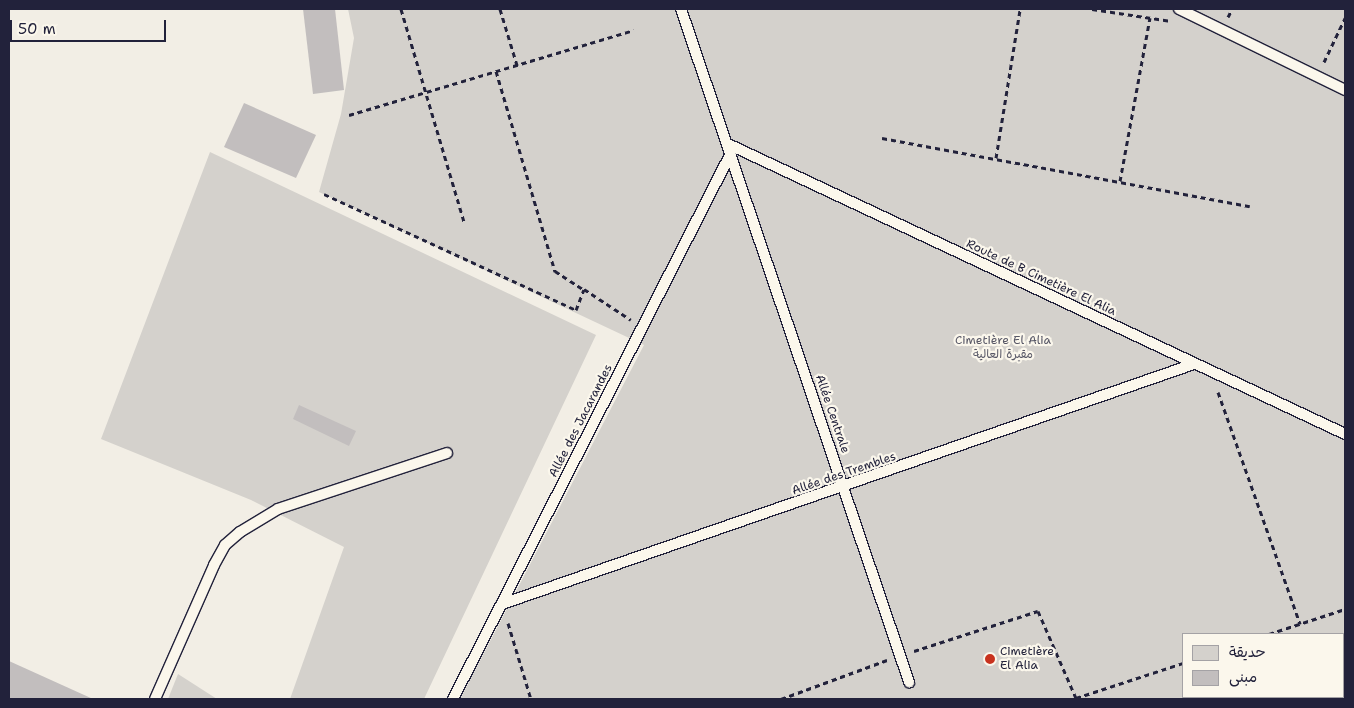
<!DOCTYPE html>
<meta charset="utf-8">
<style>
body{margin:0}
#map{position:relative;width:1354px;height:708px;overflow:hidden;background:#f2eee5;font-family:"Shantell Sans","Playpen Sans Arabic",sans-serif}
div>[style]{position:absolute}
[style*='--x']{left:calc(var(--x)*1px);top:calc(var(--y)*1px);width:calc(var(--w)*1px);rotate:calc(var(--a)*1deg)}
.green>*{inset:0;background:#d4d1cc}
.building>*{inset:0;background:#c2bebe}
.path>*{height:3px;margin-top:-1.5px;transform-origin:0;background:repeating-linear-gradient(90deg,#22223b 0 5px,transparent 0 9px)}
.roads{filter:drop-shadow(1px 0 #22223b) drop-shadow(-1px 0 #22223b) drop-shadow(0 1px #22223b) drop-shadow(0 -1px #22223b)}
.service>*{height:10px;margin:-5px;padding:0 5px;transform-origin:5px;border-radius:5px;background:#fbf7ec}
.dots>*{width:14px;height:14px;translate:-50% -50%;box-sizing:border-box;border:2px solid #fbf7ec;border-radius:50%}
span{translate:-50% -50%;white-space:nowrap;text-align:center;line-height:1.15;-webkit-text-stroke:4.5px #fbf7ec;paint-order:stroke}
.street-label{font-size:12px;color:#22223b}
.park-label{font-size:12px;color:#575766}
.poi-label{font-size:12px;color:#22223b}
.left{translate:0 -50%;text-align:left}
.frame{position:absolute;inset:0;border:10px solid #22223b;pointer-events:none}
.legend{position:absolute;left:1182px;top:633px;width:162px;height:65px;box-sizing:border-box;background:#fbf7ec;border:1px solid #a4a2a5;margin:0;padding:6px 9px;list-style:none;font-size:15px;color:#22223b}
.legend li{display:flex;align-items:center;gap:10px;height:25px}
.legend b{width:25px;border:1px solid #a4a2a5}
.scale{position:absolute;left:10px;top:20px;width:156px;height:22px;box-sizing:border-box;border:2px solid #22223b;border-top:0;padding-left:6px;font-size:15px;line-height:18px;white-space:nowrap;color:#22223b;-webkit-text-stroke:4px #fbf7ec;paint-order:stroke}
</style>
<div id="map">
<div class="green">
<i style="clip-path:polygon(evenodd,348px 9px,1345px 9px,1345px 699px,460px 699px,644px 345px,319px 192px,341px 114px,354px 38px,348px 9px,1183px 634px,1343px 634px,1343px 697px,1183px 697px,1183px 634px)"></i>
<i style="clip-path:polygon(210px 152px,596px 335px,424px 699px,290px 699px,344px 547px,251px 500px,101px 439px)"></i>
<i style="clip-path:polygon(178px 674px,217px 699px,168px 699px)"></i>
</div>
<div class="building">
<i style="clip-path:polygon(303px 9px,335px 9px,344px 90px,313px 94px)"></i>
<i style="clip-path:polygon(244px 103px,316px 135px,296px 178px,224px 147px)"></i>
<i style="clip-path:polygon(299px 405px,356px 431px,349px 446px,293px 419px)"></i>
<i style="clip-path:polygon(9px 661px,93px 699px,9px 699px)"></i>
</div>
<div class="path">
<i style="--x:401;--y:9;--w:222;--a:73.5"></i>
<i style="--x:500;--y:9;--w:59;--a:73.1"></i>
<i style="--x:1092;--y:9;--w:80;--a:8.6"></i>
<i style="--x:1228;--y:17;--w:9;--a:-63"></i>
<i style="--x:1324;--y:62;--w:49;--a:-64.5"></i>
<i style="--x:496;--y:71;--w:209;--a:73.6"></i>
<i style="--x:555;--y:271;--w:33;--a:33"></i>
<i style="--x:349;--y:115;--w:297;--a:-16.6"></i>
<i style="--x:882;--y:138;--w:374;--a:10.5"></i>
<i style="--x:996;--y:158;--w:151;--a:-80.8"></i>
<i style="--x:1120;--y:181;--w:166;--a:-79.6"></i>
<i style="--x:324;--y:194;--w:277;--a:24.7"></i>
<i style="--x:576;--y:310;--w:22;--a:-69"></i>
<i style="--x:584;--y:289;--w:56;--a:33.4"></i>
<i style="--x:1218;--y:392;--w:246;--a:70.5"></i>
<i style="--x:508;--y:623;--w:79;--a:73.2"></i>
<i style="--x:1269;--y:634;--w:80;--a:-18.2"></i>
<i style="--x:914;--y:651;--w:130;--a:-17.9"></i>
<i style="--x:1038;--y:611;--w:95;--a:66.4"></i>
<i style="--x:1076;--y:698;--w:113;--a:-18.1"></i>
<i style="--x:781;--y:699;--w:113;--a:-20.2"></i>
</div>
<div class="roads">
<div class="service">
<i style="--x:681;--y:9;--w:711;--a:71.28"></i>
<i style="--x:1179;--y:9;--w:185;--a:26"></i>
<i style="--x:728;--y:144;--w:682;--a:25.17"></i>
<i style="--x:502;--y:604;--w:732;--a:-19.13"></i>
<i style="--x:155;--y:699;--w:146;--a:-66.2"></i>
<i style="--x:214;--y:565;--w:23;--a:-61"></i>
<i style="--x:225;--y:545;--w:20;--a:-41"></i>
<i style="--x:240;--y:532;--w:44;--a:-31.2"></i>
<i style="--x:278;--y:509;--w:178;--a:-18.3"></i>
<i style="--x:453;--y:699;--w:613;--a:-63.02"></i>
</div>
</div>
<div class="dots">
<i style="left:990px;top:659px;background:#c8321e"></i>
</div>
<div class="street-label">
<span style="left:1041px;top:278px;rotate:25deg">Route de B Cimetière El Alia</span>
<span style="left:832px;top:414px;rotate:71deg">Allée Centrale</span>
<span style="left:581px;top:421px;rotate:-63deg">Allée des Jacarandes</span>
<span style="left:844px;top:474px;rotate:-19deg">Allée des Trembles</span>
</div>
<div class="park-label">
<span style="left:1003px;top:348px">Cimetière El Alia<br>مقبرة العالية</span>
</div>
<div class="poi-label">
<span class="left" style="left:1000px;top:659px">Cimetière<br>El Alia</span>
</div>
<div class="frame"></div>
<ul class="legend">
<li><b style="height:14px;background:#d4d1cc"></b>حديقة</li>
<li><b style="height:14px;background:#c2bebe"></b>مبنى</li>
</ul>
<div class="scale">50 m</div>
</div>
